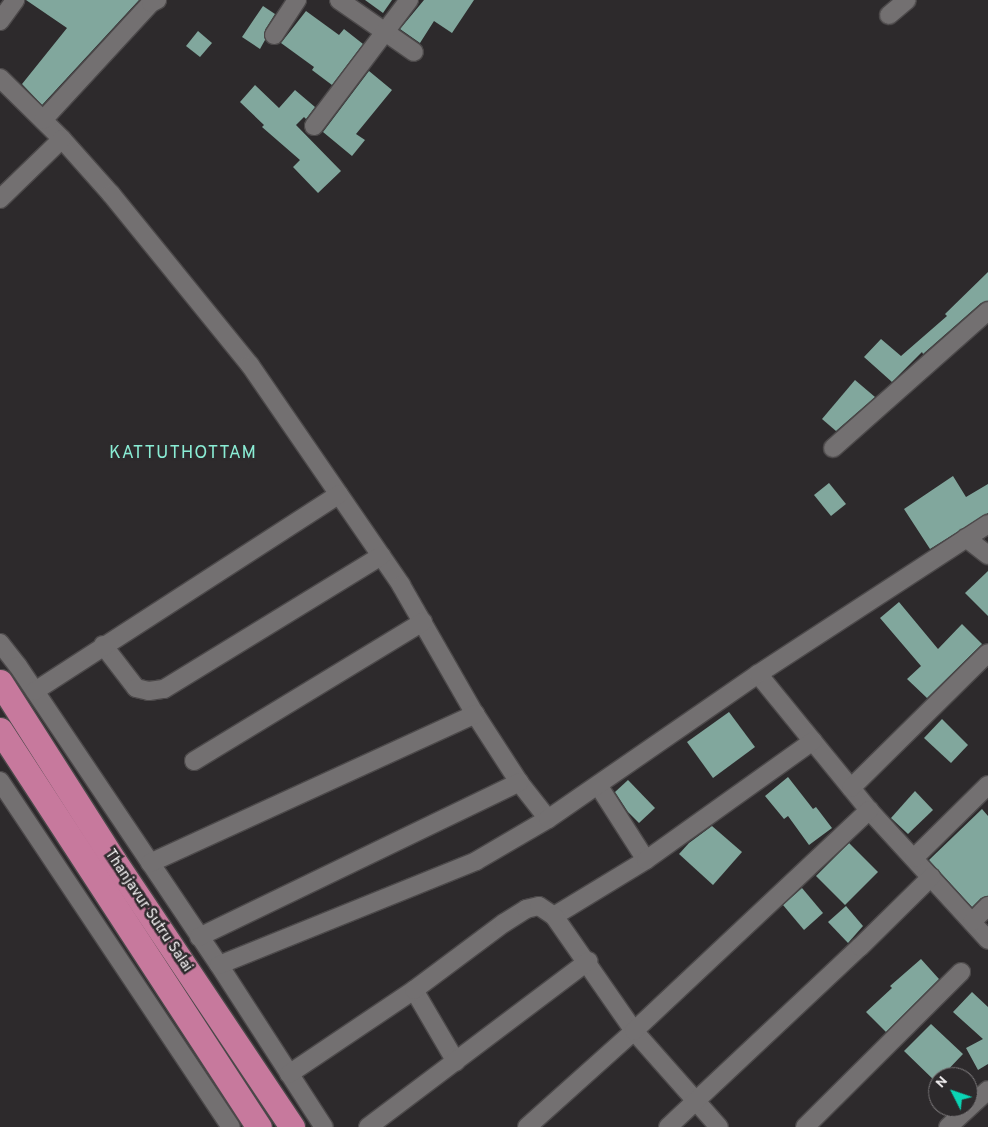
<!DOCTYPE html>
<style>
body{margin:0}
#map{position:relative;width:988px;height:1127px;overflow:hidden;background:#2d2a2c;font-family:Overpass,sans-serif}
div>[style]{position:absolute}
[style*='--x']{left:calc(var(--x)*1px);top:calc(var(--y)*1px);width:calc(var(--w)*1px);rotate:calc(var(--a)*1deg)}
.building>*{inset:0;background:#81a79d}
.roads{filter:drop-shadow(1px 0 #4c494a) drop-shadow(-1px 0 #4c494a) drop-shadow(0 1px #4c494a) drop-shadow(0 -1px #4c494a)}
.minor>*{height:18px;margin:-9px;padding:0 9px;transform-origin:9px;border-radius:9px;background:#737071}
.highway>*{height:25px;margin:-12.5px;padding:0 12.5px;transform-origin:12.5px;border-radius:12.5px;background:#c7799d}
span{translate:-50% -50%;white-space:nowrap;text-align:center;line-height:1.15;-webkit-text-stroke:5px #2d2a2c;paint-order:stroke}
.street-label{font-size:15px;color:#f5f3f4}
.quarter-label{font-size:18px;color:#8aedd5;letter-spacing:1px}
.north{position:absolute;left:928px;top:1067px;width:50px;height:50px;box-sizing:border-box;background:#2d2a2c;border:1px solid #7d7a7c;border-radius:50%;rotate:311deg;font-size:14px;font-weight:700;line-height:20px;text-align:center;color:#f5f3f4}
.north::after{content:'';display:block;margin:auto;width:18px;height:22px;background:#0ad5b5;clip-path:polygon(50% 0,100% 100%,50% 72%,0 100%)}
</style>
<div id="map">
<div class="building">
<i style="clip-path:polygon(26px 0,139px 0,42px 105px,22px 84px,67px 28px)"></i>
<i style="clip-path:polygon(365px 0,392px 0,383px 13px)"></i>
<i style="clip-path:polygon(424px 0,474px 0,452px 33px,434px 21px,420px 43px,400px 29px)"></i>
<i style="clip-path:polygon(263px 6px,275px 14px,265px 30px,265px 40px,260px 49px,242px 37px)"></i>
<i style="clip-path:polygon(306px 11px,339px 35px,344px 29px,363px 44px,332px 85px,312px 70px,314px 67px,281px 43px)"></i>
<i style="clip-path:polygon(198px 31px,212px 43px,200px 57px,186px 46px)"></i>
<i style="clip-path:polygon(369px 71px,392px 90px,356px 134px,365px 140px,352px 156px,323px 132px)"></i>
<i style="clip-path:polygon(255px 85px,279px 108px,295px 90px,315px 107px,306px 119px,304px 117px,296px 125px,341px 171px,318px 193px,293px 167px,300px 160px,262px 127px,264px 125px,240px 102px)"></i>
<i style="clip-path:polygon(988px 272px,988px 301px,981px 303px,923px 354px,922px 352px,892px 382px,864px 357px,881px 339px,901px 356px,947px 316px,945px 314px)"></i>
<i style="clip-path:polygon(855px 380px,875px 397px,836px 431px,822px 419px)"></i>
<i style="clip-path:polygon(953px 476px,966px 497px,988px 484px,988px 513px,930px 549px,904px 509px)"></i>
<i style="clip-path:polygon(829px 483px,846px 504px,831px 516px,814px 495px)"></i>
<i style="clip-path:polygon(988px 571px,988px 616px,965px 593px)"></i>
<i style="clip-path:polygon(899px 602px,938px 649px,962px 624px,982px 644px,927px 698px,907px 679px,921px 666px,880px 618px)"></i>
<i style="clip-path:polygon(729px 712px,755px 747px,713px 778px,687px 742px)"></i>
<i style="clip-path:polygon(942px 719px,968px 745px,951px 763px,924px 738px)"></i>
<i style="clip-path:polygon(788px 777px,813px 809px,816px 807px,832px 828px,809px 845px,788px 816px,784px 819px,765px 796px)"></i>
<i style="clip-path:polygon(628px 780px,655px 808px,639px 823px,628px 812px,615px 792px)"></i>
<i style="clip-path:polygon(915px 791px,933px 810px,908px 834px,891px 818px)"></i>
<i style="clip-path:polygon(982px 809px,988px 816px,988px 896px,981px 898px,972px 907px,929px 860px)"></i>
<i style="clip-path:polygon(712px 826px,742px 852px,713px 885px,679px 854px,689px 843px)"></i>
<i style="clip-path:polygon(849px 843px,878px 872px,845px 905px,816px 876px)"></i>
<i style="clip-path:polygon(802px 888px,823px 913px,804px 930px,783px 905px)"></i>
<i style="clip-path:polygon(846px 906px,863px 926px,848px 943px,828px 922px)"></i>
<i style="clip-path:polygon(921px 959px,939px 979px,886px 1032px,866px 1012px,892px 988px,890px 986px)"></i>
<i style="clip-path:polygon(972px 992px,988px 1007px,988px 1064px,978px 1070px,966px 1048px,983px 1039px,953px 1012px)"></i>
<i style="clip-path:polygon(931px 1024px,963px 1054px,941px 1077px,938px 1077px,936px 1082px,904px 1051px)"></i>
</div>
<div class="roads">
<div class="minor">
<i style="--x:339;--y:0;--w:91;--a:34.7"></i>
<i style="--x:889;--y:15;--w:23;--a:-40"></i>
<i style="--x:0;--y:21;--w:26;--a:-54"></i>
<i style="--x:274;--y:35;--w:42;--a:-56.7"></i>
<i style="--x:0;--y:78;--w:87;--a:44.5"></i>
<i style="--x:62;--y:139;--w:74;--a:48.3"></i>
<i style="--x:111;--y:194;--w:220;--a:50.9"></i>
<i style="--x:250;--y:365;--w:267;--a:55.5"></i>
<i style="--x:401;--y:585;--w:149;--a:60.2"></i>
<i style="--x:475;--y:714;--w:81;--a:57.1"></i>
<i style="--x:519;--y:782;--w:47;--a:51.9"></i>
<i style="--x:43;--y:120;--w:159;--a:-47.3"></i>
<i style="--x:151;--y:3;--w:7;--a:-27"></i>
<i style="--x:314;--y:126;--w:158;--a:-53"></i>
<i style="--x:0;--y:199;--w:86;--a:-44.1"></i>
<i style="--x:833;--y:448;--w:207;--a:-41.5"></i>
<i style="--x:966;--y:538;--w:28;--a:38"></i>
<i style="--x:0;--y:643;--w:29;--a:52"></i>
<i style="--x:18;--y:666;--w:360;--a:56.1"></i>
<i style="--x:219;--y:965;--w:193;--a:57.1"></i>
<i style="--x:103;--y:645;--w:54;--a:52.5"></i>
<i style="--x:136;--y:688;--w:13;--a:13"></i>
<i style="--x:149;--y:691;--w:15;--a:-8"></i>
<i style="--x:164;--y:689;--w:255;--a:-31.5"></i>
<i style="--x:758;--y:674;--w:176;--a:50.8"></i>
<i style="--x:869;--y:810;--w:176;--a:47.5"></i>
<i style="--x:35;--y:691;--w:362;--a:-32.9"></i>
<i style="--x:194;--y:761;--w:268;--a:-31.3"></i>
<i style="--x:0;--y:781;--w:416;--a:56.3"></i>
<i style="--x:598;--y:785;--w:89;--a:57.4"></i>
<i style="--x:851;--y:788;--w:192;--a:-44.6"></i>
<i style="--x:914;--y:858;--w:104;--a:-44.6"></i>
<i style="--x:150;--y:863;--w:358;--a:-24.6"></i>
<i style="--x:554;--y:916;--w:108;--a:-31.3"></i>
<i style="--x:646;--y:860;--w:205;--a:-35.5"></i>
<i style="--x:972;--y:922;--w:23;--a:-45"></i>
<i style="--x:199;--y:937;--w:356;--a:-25.8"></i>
<i style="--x:219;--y:965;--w:277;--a:-22"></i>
<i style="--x:476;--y:861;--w:83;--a:-30.3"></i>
<i style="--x:548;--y:819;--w:255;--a:-34.6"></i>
<i style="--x:758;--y:674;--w:275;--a:-33.1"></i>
<i style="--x:414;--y:990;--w:83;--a:59.7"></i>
<i style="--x:289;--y:1074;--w:151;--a:-33.9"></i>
<i style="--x:414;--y:990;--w:112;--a:-36.7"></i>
<i style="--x:504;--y:923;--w:26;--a:-32"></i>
<i style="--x:526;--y:909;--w:13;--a:-13"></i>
<i style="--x:539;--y:906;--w:18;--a:34"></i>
<i style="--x:554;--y:916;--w:140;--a:55.2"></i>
<i style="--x:634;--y:1031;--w:128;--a:48.5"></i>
<i style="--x:368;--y:1127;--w:276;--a:-37"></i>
<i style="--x:527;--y:1127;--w:144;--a:-41.9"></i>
<i style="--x:634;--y:1031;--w:323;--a:-43.2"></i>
<i style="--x:668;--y:1127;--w:263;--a:-43.2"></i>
<i style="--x:860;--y:947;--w:100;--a:-44.6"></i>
<i style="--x:805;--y:1127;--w:220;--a:-44.8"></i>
<i style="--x:948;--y:1127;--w:54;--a:-42.8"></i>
</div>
<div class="highway">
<i style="--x:0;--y:682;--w:212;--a:57.5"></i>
<i style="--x:114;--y:861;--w:320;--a:56.2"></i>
<i style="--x:0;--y:730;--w:474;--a:56.9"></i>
</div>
</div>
<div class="street-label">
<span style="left:148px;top:911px;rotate:56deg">Thanjavur Sutru Salai</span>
</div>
<div class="quarter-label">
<span style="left:183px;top:454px">KATTUTHOTTAM</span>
</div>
<div class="north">N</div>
</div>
